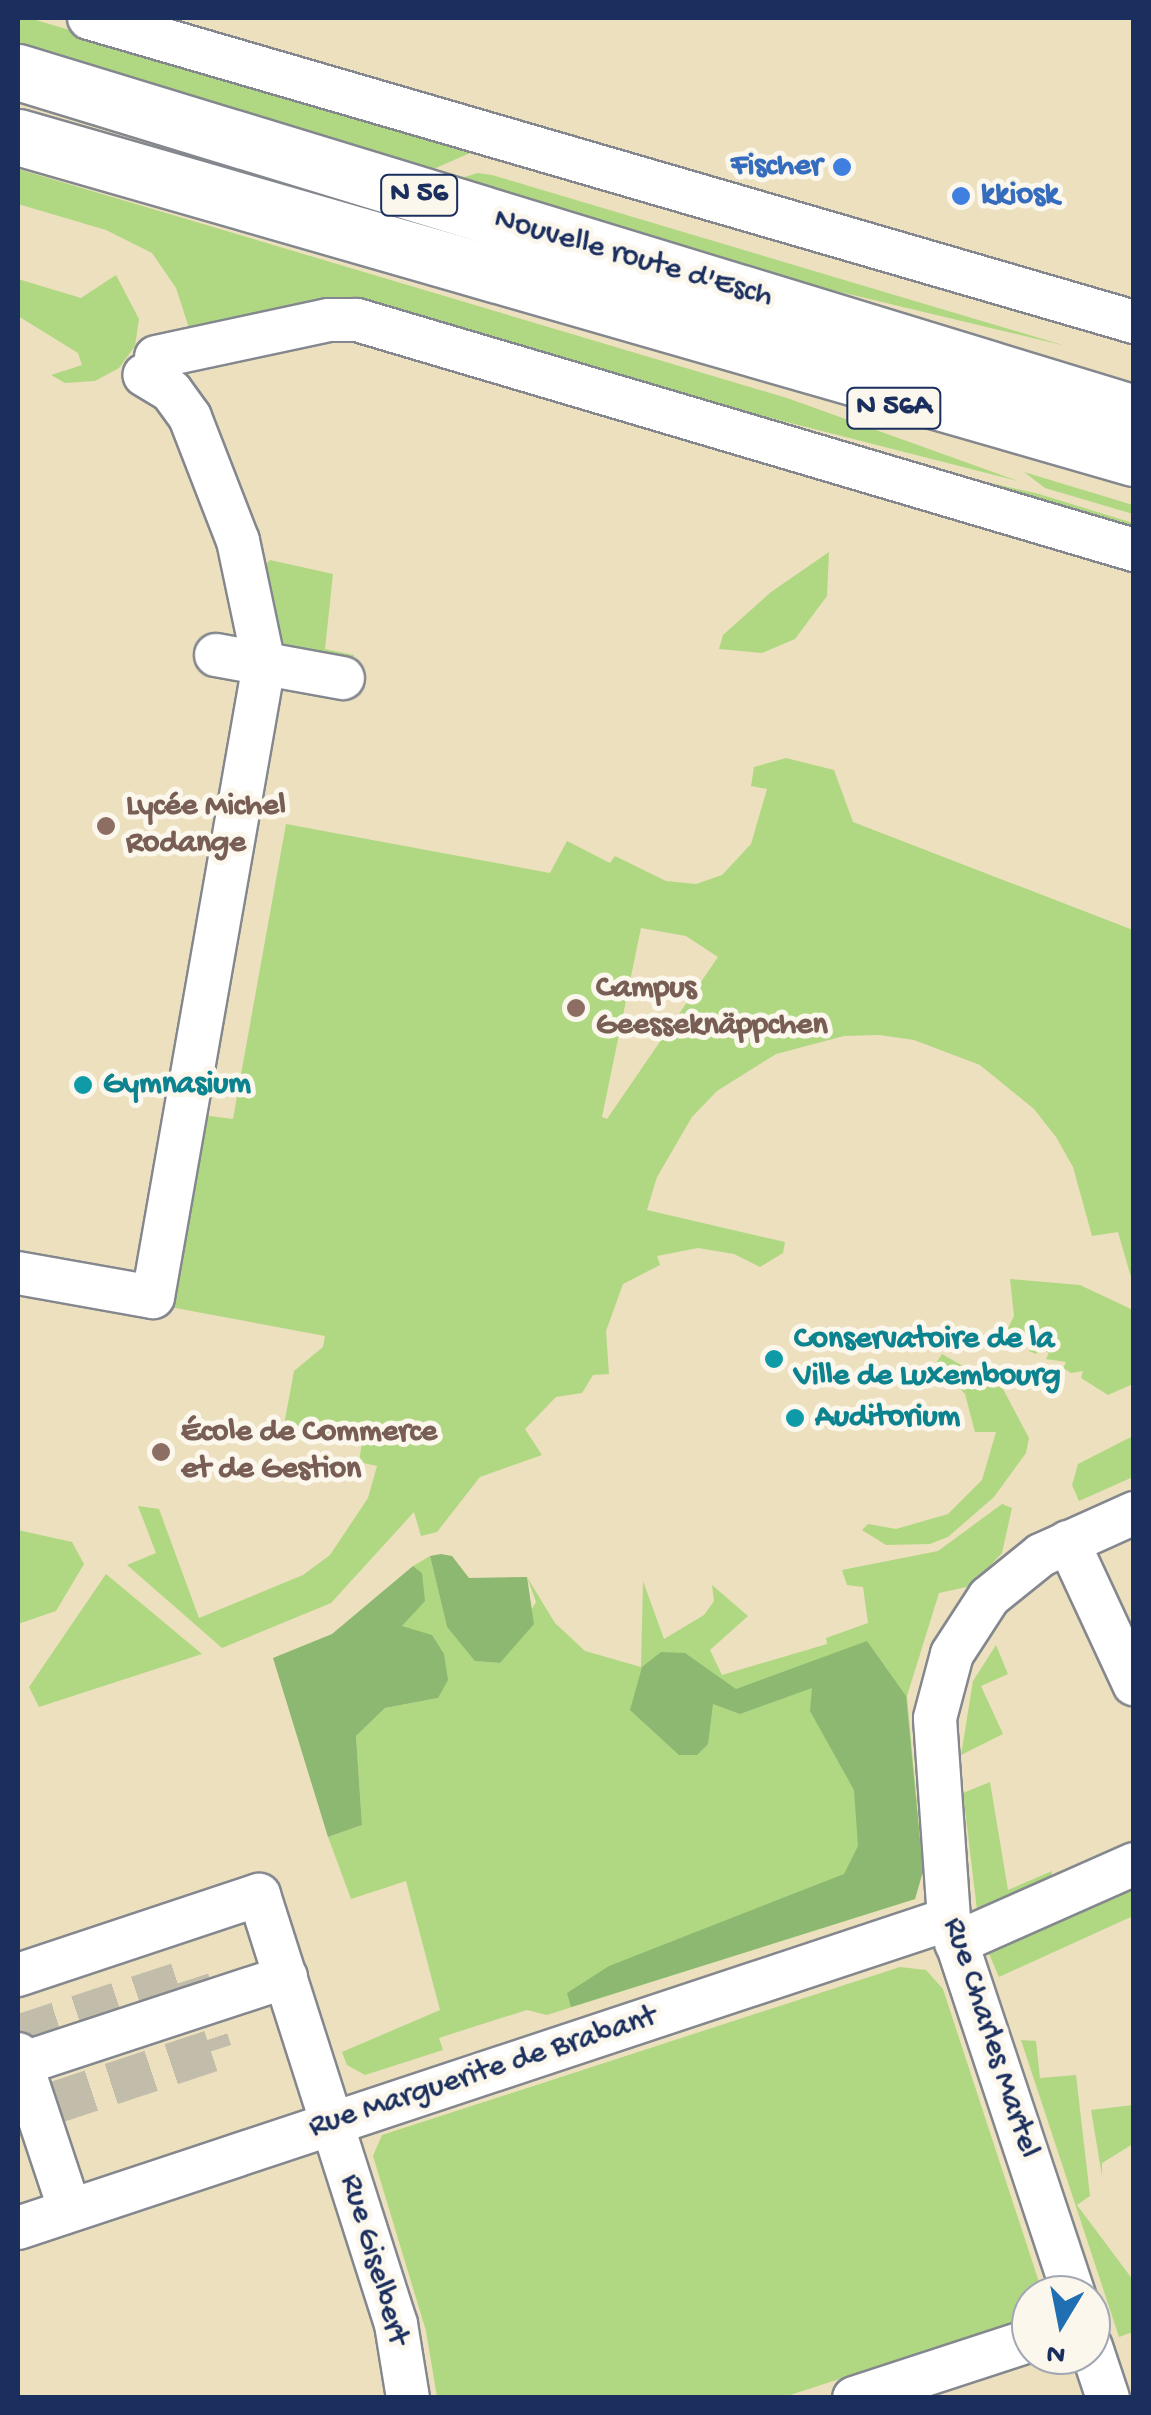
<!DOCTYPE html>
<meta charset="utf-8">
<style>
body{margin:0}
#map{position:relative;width:1151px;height:2415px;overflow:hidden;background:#ece0be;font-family:"Gochi Hand",sans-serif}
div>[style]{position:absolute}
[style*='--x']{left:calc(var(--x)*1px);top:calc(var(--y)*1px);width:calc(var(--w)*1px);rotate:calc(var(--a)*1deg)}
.green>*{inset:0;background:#b0d883}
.forest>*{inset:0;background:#8cb871}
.minor-tunnel>*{height:42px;margin-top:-21px;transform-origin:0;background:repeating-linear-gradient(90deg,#c2bdab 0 42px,transparent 0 63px)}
.roads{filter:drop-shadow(2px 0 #84888e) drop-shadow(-2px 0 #84888e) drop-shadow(0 2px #84888e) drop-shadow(0 -2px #84888e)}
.minor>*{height:42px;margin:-21px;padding:0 21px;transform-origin:21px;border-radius:21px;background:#fff}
.highway>*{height:55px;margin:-27.5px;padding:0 27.5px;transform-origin:27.5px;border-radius:27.5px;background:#fff}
.dots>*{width:28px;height:28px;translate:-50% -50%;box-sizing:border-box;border:5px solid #fbf7ec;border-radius:50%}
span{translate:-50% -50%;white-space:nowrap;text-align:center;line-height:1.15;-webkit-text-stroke:10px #fbf7ec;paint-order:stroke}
.shield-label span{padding:2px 8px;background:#fbf7ec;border:2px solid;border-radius:8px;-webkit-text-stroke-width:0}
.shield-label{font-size:30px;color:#1b2f5e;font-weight:700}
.shop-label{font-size:32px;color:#366cbe;font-weight:700}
.right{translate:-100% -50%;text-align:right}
.left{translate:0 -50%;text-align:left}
.street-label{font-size:32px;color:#1b2f5e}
.education-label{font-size:32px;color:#785e54;font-weight:700}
.culture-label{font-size:32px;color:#0d838f;font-weight:700}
.frame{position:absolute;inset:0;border:20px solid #1b2f5e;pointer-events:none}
.north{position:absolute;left:1011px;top:2275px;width:100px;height:100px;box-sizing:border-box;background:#fbf7ec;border:2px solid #a1a7b3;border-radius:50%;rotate:190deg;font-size:28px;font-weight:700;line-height:40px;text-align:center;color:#1b2f5e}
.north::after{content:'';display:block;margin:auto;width:35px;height:45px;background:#1f6fb2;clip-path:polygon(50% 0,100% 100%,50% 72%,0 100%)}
</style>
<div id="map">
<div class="green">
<i style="clip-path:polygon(18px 18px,29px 18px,477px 150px,429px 171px,18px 42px)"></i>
<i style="clip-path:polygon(18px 169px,787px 398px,1018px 481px,332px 306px,190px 331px,176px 288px,152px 253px,106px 230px,18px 204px)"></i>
<i style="clip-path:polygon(478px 173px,492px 175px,1066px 346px,815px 286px,458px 179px)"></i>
<i style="clip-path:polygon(116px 275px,139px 319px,135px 346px,119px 368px,95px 381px,65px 383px,51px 375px,82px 365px,78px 353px,18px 316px,18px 279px,81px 298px)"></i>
<i style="clip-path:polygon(818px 443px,1039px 494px,1133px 523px,1133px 539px)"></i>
<i style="clip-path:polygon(1024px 472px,1133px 505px,1133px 514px,1045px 488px)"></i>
<i style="clip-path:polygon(829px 552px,827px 596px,795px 639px,762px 653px,719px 649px,723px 635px,771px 592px)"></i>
<i style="clip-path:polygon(270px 560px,333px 574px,325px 649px,354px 655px,353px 662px,282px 646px,261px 569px)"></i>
<i style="clip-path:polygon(evenodd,786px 758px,834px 770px,853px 822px,1133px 930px,1133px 1284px,1118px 1232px,1092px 1236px,1073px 1167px,1056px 1137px,1034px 1109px,980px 1065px,914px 1040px,879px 1035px,844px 1036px,776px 1054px,717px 1091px,692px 1117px,657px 1177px,647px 1210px,785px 1242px,783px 1253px,760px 1267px,734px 1254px,698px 1248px,657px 1256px,660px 1265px,623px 1284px,606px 1331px,609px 1374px,593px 1375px,582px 1393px,556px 1397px,525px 1429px,542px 1455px,480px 1477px,437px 1532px,421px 1536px,414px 1512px,331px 1603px,222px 1648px,127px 1565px,156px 1553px,138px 1506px,159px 1509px,199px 1618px,303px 1575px,330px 1555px,368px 1498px,377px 1466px,359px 1462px,362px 1442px,283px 1430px,294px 1371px,323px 1347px,325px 1336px,170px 1307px,202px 1115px,233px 1119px,286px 824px,550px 873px,567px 841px,610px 863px,615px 856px,666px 881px,696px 884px,722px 875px,751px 844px,767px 789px,751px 786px,754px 767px,786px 758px,641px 928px,686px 936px,718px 957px,607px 1119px,602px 1117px,641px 928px)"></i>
<i style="clip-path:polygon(1010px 1279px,1080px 1285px,1133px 1310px,1133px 1384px,1108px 1395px,1081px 1378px,1083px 1371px,1071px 1373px,1063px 1368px,1066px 1362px,1046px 1359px,1049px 1353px,1040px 1348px,1036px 1354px,1029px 1351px,1032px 1344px,1007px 1330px,1014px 1316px)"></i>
<i style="clip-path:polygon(942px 1354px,1003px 1389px,1029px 1438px,1026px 1453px,994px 1497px,948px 1537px,930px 1544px,886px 1545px,862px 1530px,868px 1524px,896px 1529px,948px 1514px,982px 1480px,996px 1432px,975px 1432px,965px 1394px,936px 1363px)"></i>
<i style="clip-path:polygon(1133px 1436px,1133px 1477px,1079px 1501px,1072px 1485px,1078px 1464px)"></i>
<i style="clip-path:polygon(1002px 1504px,1012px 1508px,1002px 1553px,971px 1586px,939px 1593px,907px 1696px,923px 1871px,915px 1899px,547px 2015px,527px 2010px,473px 2027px,439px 2038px,443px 2050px,365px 2075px,347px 2065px,342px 2052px,440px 2010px,406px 1881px,351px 1899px,328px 1837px,362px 1825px,356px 1736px,385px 1708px,438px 1698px,401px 1626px,422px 1573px,413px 1566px,430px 1556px,447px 1627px,476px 1661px,500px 1663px,536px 1602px,527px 1577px,555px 1623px,585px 1651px,641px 1667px,643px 1581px,664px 1639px,704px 1615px,714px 1601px,712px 1585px,748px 1616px,710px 1650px,722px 1675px,827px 1644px,826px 1638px,868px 1623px,863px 1587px,847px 1585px,842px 1570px,938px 1551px)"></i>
<i style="clip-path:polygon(18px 1530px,72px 1542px,84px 1564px,56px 1611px,18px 1624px)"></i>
<i style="clip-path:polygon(106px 1574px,202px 1654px,39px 1707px,29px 1687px)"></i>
<i style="clip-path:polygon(996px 1645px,1008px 1674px,981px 1686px,1003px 1734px,961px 1755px,973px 1681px)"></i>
<i style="clip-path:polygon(990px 1782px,1008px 1890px,1052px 1871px,1050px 1886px,978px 1918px,963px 1793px)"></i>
<i style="clip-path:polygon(1133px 1875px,1133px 1916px,999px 1977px,983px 1940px)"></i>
<i style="clip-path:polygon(900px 1967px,926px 1970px,943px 1989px,1039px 2282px,1024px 2319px,784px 2397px,437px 2397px,426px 2331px,373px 2156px,382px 2135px)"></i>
<i style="clip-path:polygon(1021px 2040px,1036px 2041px,1040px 2078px,1076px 2075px,1090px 2196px,1077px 2205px,1133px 2280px,1133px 2332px,1119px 2337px)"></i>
<i style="clip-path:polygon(1133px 2105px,1133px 2144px,1102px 2163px,1102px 2176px,1091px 2110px)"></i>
</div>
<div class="forest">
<i style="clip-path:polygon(441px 1554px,452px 1556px,469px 1578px,527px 1577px,534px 1624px,500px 1663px,475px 1661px,447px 1627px,430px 1556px)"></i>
<i style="clip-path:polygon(413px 1566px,422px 1573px,425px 1601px,402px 1626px,432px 1635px,444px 1654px,448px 1680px,438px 1698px,385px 1708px,356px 1736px,362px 1825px,328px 1837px,273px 1658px,332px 1634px)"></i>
<i style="clip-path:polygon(867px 1641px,906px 1696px,923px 1871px,915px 1899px,571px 2007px,567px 1993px,609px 1966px,844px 1874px,858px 1846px,854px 1790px,810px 1711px,812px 1688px,740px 1714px,713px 1704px,708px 1744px,697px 1755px,679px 1755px,630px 1710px,642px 1667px,661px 1652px,685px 1653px,736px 1689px)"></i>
</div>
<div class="minor-tunnel">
<i style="--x:18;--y:2036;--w:179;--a:-18.2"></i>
<i style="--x:188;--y:1980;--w:75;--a:72.1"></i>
<i style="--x:211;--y:2051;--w:203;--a:161.7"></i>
</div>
<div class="roads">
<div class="minor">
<i style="--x:89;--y:18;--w:1088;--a:16.22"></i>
<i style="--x:156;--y:357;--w:177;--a:-12.1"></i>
<i style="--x:329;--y:320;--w:28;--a:0"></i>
<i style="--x:357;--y:320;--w:810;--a:16.49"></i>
<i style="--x:216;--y:655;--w:129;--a:10.3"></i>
<i style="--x:18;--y:1273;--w:137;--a:10.1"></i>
<i style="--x:153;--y:1297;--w:643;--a:-80.05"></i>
<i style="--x:264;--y:664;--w:126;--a:-101.9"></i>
<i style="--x:238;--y:541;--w:133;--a:-111.2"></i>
<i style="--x:190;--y:417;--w:32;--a:-126"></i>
<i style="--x:171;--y:391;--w:31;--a:-149"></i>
<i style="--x:1068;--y:1542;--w:157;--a:65.1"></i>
<i style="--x:956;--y:1943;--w:195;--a:-23.9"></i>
<i style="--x:18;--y:1975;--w:254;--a:-18.4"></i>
<i style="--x:259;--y:1895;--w:450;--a:72.3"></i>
<i style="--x:396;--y:2324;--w:75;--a:80.8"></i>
<i style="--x:18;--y:2054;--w:164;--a:71.6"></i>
<i style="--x:21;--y:2064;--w:279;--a:-18.2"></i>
<i style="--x:18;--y:2228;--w:981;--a:-18.36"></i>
<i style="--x:1074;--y:2295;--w:396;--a:-108.4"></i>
<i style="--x:949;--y:1919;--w:201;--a:-94"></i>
<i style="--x:935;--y:1718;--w:66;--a:-75.1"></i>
<i style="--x:952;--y:1654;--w:68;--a:-57"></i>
<i style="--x:989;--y:1597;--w:67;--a:-38.9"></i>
<i style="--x:1041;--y:1555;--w:102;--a:-24.3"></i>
<i style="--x:1091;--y:2347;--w:54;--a:71.6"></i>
<i style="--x:854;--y:2398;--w:186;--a:-18.1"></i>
</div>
<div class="highway">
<i style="--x:18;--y:72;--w:1167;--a:16.99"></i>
<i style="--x:18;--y:137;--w:1161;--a:16.05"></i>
</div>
</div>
<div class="dots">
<i style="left:842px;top:167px;background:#3f7fe0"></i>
<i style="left:961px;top:196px;background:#3f7fe0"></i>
<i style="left:106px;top:826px;background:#8d6e63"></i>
<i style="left:576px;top:1008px;background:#8d6e63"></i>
<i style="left:83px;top:1085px;background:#0f9aa8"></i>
<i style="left:774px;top:1359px;background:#0f9aa8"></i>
<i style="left:795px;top:1418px;background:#0f9aa8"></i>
<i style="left:161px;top:1452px;background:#8d6e63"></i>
</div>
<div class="shield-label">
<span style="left:419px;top:195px">N 56</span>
<span style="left:894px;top:408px">N 56A</span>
</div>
<div class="shop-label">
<span class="right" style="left:822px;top:167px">Fischer</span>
<span class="left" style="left:981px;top:196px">kkiosk</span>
</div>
<div class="street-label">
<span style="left:633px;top:259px;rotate:16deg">Nouvelle route d'Esch</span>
<span style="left:990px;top:2038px;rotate:72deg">Rue Charles Martel</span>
<span style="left:483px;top:2073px;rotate:-18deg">Rue Marguerite de Brabant</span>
<span style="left:373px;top:2260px;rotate:74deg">Rue Giselbert</span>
</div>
<div class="education-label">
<span class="left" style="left:126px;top:826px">Lycée Michel<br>Rodange</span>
<span class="left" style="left:596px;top:1008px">Campus<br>Geesseknäppchen</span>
<span class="left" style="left:181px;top:1452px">École de Commerce<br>et de Gestion</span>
</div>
<div class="culture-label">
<span class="left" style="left:103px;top:1085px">Gymnasium</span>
<span class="left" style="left:794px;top:1359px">Conservatoire de la<br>Ville de Luxembourg</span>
<span class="left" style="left:815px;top:1418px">Auditorium</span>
</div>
<div class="frame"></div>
<div class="north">N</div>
</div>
